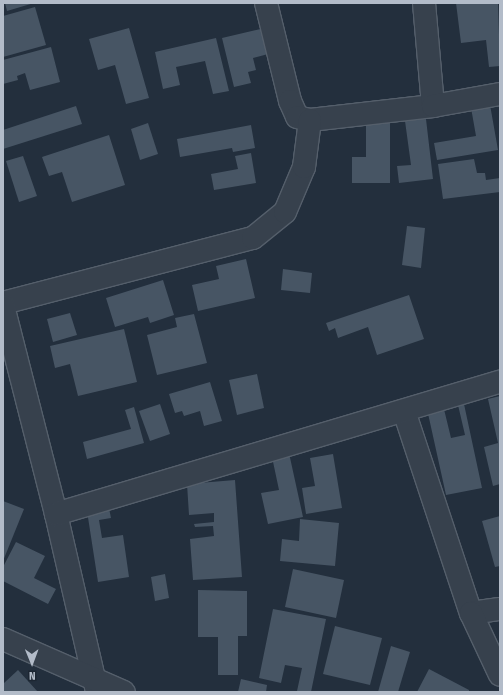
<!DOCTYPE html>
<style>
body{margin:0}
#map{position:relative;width:503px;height:695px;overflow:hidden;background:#232f3d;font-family:"Fira Sans Condensed",sans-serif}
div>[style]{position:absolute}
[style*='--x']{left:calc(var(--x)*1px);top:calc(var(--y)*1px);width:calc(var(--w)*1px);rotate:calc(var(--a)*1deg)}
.building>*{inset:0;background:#475564}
.roads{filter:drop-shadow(1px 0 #555f6b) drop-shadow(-1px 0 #555f6b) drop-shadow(0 1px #555f6b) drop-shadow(0 -1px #555f6b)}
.minor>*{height:22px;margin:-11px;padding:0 11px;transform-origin:11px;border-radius:11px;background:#37414d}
span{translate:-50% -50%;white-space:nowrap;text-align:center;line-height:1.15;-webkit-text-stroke:3px #1c2632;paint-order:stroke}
.frame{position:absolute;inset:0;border:4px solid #b3bcc9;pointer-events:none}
.north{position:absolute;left:12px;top:643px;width:40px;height:40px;-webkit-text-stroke:3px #1c2632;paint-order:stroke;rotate:179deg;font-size:11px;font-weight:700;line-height:16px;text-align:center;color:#b3bcc9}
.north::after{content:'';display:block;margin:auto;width:14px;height:18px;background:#b3bcc9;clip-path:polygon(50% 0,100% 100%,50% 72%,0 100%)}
</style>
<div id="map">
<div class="building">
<i style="clip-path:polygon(5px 3px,34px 3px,7px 11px)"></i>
<i style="clip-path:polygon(456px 3px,498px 3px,500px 66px,489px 67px,486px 40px,461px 43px)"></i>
<i style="clip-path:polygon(35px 7px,46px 45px,3px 57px,3px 16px)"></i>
<i style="clip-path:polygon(129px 28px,149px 98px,126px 104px,115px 65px,98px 70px,89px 39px)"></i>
<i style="clip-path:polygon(265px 28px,272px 53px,253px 58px,256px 70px,248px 72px,251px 83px,234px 87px,222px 38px)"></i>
<i style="clip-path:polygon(216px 38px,229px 91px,213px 94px,205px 61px,176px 67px,180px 85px,163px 89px,155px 52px)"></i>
<i style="clip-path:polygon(51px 47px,60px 82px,30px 90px,25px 73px,17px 76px,18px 80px,3px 84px,3px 60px)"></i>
<i style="clip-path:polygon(489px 99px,498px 150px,437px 160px,434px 143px,476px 136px,470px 102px)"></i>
<i style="clip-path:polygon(76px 106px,82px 124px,3px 149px,3px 130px)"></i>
<i style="clip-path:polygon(366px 114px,390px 114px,390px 183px,352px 183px,352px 157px,366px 157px)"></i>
<i style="clip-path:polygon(426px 119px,433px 179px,399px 183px,397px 166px,411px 165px,405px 121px)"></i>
<i style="clip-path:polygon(148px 123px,158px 154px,140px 160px,131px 129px)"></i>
<i style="clip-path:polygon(251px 125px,255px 148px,233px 152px,232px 148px,180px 157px,177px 139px)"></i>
<i style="clip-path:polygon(109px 135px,125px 185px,72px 202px,62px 172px,49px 176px,42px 157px)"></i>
<i style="clip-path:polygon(251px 153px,256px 183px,214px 190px,211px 174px,238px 169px,235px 156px)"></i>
<i style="clip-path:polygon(23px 156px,37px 196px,19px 202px,6px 161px)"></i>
<i style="clip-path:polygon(474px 159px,477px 173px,485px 173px,486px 180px,500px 178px,500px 192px,443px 199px,438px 164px)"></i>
<i style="clip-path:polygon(407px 226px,425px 228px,421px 268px,402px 265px)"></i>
<i style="clip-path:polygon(246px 259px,255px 298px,198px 311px,192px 285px,219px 279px,216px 266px)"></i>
<i style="clip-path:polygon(283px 269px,312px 273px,310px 293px,281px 290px)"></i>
<i style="clip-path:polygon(163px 280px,174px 315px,150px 323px,148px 317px,115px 327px,106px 298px)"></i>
<i style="clip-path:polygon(409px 295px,424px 339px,377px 355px,368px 327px,338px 338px,335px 328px,329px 331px,326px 323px)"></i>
<i style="clip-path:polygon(70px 313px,77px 335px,53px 342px,47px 319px)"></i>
<i style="clip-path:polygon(194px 314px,207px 363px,157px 375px,147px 335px,177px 327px,175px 318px)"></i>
<i style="clip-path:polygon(124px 329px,137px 382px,78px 396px,70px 364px,55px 368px,50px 346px)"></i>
<i style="clip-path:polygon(257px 374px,264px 408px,237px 415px,229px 380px)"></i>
<i style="clip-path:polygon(210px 382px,222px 421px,204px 426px,200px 411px,184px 416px,182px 411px,175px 413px,169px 394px)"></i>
<i style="clip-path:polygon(500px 396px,500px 484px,493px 486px,484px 447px,498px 443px,488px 399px)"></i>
<i style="clip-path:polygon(160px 404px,170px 434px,150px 441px,139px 411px)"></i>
<i style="clip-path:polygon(464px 404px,482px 488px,446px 495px,427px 409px,443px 405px,451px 438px,465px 435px,458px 405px)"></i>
<i style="clip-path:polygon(134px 407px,144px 443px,87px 459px,83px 442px,131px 429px,125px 410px)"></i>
<i style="clip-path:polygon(289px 453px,303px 517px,268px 524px,261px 493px,279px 490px,272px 457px)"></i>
<i style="clip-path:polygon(333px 454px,342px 508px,306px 514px,302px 488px,315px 486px,310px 458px)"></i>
<i style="clip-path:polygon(235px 480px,242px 577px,193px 580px,190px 539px,214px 536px,213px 526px,195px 527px,194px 524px,214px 522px,214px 513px,189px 515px,187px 484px)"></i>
<i style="clip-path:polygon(3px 501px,24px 509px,3px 561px)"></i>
<i style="clip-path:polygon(109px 508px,111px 518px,99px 520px,102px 538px,123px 535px,129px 577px,98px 582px,87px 511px)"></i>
<i style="clip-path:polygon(500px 516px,500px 566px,495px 567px,482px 521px)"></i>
<i style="clip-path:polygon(300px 519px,339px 523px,335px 566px,280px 561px,282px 539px,299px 541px)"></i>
<i style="clip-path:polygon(16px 542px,45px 556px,34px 578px,56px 589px,48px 604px,3px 581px,3px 567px)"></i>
<i style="clip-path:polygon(293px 569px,344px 580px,336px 618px,285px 607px)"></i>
<i style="clip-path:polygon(165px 574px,169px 598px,155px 601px,151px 577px)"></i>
<i style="clip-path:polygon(198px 590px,247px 591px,247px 636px,238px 636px,238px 675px,218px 675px,218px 637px,198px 637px)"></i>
<i style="clip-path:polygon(273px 609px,326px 619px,311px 692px,297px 691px,302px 668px,285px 665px,281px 683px,259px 678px)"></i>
<i style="clip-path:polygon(335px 626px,382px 638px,370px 685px,323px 674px)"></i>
<i style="clip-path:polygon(391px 646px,410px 652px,398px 692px,378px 692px)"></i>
<i style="clip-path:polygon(429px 669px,469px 690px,469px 692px,417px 692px)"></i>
<i style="clip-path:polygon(18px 670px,38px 692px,3px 692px,3px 684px)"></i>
<i style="clip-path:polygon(241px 679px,267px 685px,266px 692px,238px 692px)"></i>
</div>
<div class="roads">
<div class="minor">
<i style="--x:266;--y:3;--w:101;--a:76.2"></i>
<i style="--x:290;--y:101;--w:17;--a:66"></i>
<i style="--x:297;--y:117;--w:13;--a:13"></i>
<i style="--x:310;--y:120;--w:124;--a:-6.5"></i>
<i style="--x:424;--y:3;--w:103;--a:85"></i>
<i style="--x:433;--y:106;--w:68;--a:-10.2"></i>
<i style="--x:3;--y:303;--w:258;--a:-14.6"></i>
<i style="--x:253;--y:238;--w:41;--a:-39.1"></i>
<i style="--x:285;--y:212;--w:49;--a:-67.1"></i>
<i style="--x:304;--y:167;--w:47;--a:-82.7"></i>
<i style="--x:3;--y:306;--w:215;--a:75.7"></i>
<i style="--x:56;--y:514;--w:183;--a:77"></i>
<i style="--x:404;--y:411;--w:213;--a:71.7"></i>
<i style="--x:471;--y:613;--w:29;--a:-8"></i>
<i style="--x:56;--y:514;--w:463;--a:-16.6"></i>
<i style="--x:471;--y:613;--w:68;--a:64.9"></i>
<i style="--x:3;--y:639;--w:132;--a:23.7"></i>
</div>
</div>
<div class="frame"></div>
<div class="north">N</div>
</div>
